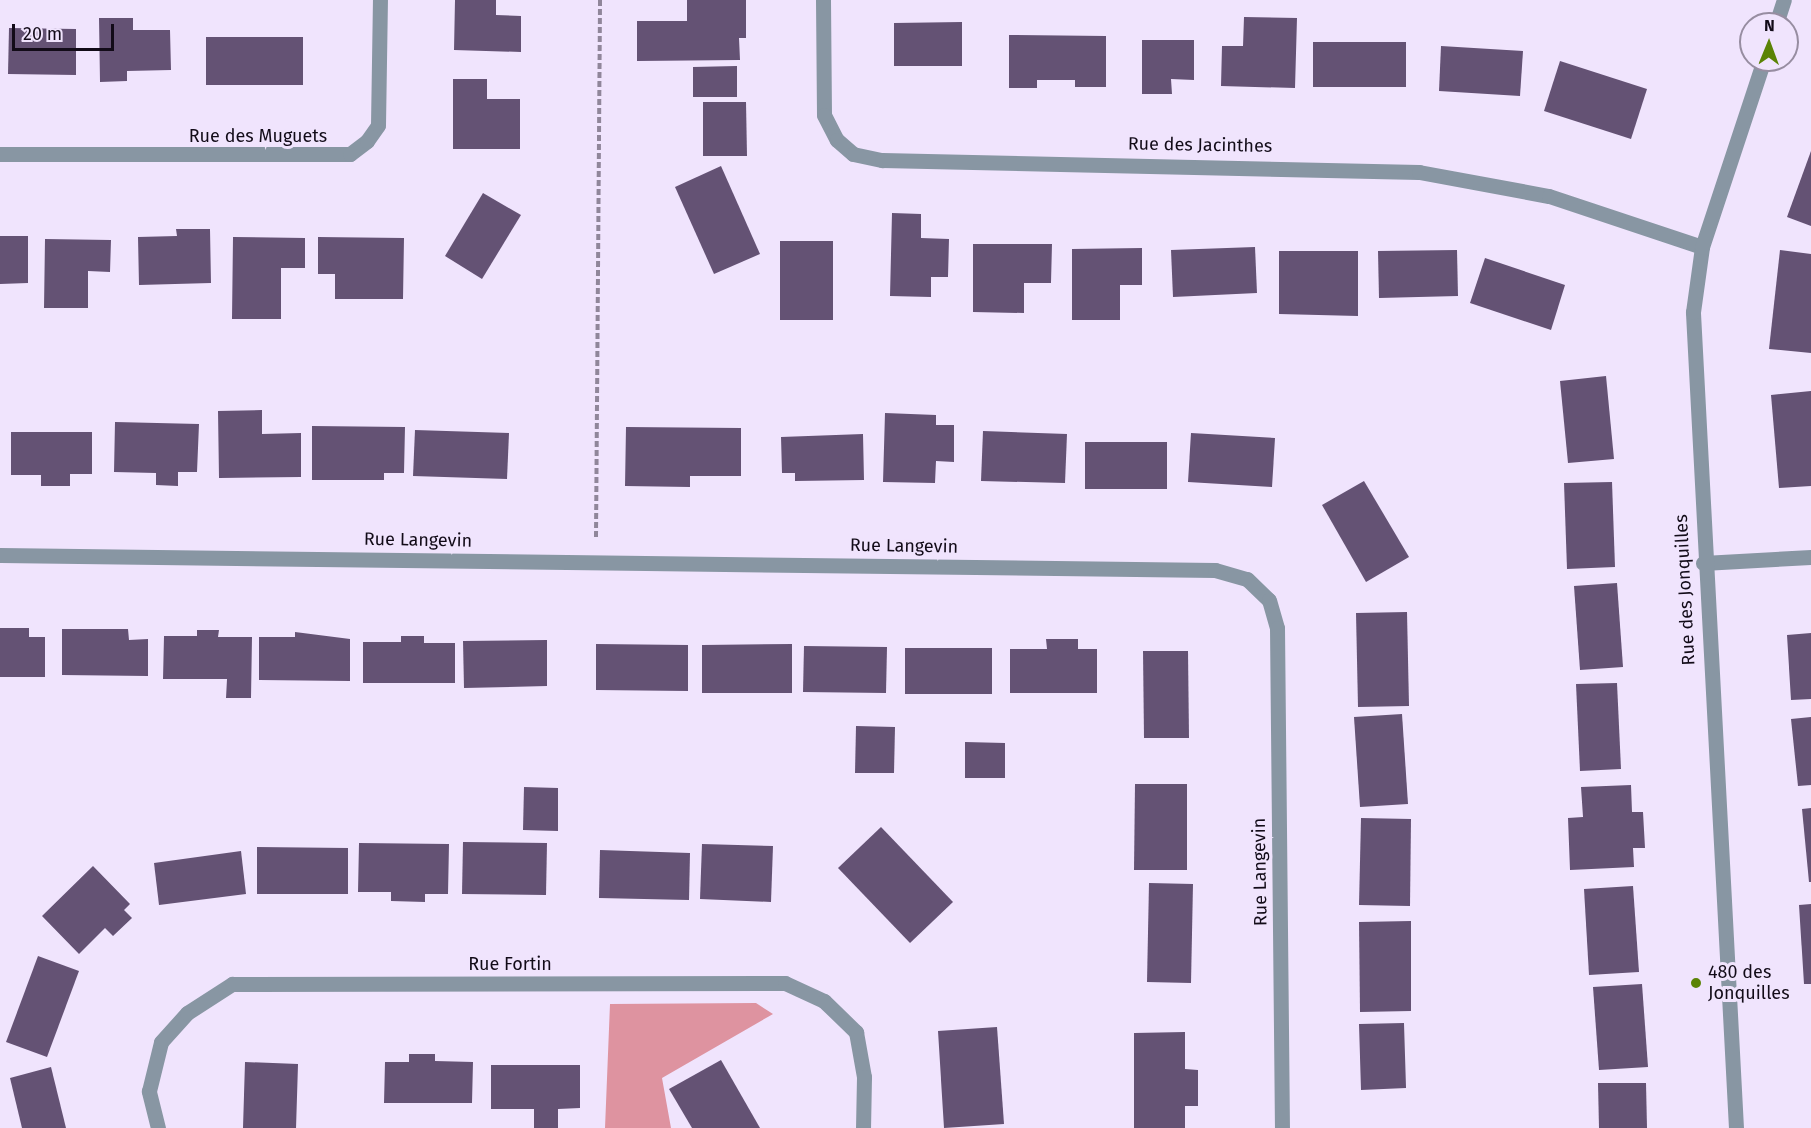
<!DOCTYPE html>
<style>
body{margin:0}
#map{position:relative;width:1811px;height:1128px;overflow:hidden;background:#f0e4fd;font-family:"Fira Sans",sans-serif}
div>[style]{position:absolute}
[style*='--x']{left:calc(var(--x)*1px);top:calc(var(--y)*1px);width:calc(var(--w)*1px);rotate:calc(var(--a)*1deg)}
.forest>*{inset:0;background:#de93a0}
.building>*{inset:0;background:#645274}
.path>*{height:4px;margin-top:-2px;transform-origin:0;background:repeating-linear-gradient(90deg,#90869a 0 6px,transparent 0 9px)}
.minor>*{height:15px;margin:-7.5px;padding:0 7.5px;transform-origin:7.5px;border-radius:7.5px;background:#8896a3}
.dots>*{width:16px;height:16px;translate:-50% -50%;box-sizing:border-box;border:3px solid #f0e4fd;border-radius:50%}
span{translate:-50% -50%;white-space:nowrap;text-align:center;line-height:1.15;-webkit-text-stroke:6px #f0e4fd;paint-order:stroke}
.street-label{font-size:18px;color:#120b18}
.poi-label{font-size:18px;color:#120b18}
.left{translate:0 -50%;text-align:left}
.north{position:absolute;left:1739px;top:12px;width:60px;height:60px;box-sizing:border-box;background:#f0e4fd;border:2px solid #978da1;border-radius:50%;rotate:1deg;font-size:16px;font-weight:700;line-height:24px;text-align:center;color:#120b18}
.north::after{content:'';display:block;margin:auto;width:21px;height:27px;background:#5b8306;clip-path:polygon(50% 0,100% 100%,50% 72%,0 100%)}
.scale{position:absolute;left:12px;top:24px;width:102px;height:27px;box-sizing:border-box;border:3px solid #120b18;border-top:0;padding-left:8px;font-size:18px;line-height:21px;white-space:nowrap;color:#120b18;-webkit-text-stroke:4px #f0e4fd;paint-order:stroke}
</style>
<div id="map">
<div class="forest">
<i style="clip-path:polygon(756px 1003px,773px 1014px,662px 1078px,671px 1128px,605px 1128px,610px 1004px)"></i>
</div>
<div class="building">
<i style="clip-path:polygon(455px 0,496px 0,496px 15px,521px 16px,521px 52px,454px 50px)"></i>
<i style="clip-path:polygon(687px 0,746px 0,746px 38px,739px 38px,740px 60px,637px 61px,637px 21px,687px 21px)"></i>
<i style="clip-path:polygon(1244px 17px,1297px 18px,1295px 88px,1221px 86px,1222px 46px,1243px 46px)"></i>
<i style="clip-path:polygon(99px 18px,133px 18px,133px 30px,170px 30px,171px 70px,127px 71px,127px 81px,100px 82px)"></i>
<i style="clip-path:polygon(962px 22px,962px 66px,894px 66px,894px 23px)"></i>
<i style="clip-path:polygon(9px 28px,76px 29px,76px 75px,8px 74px)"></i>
<i style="clip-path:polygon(1009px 35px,1106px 36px,1106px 87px,1075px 87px,1075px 80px,1037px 80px,1037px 88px,1009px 88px)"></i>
<i style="clip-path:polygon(206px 37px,303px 37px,303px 85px,206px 85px)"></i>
<i style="clip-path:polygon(1142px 40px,1194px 40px,1194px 80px,1171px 79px,1172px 94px,1142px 94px)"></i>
<i style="clip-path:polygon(1313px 42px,1406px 42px,1406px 87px,1313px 87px)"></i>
<i style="clip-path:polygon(1441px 46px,1523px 51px,1520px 96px,1439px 91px)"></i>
<i style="clip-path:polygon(1560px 61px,1647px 89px,1631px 139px,1544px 111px)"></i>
<i style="clip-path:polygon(737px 66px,737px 97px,693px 97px,693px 67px)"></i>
<i style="clip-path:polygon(453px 79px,487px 79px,487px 99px,520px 99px,520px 149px,453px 149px)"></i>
<i style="clip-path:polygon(703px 102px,746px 102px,747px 156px,703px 156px)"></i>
<i style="clip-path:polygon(1811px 151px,1811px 226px,1787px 217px)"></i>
<i style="clip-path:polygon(721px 166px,760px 254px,714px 274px,675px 187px)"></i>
<i style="clip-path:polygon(483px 193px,521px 215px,482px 279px,445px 256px)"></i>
<i style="clip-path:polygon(892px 213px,921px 214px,921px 238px,949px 239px,948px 277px,931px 277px,931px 297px,890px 296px)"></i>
<i style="clip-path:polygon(176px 229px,210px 229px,211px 283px,139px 285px,138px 237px,177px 236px)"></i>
<i style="clip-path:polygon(0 236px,28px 236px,28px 283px,0 284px)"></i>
<i style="clip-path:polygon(233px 237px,305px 238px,305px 268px,281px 268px,281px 319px,232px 319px)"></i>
<i style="clip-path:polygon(318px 237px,404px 238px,403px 299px,335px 299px,335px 274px,318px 274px)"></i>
<i style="clip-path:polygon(45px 239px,111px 240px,110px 272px,88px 271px,88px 308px,44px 308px)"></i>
<i style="clip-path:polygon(780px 241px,833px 241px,833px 320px,780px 320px)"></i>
<i style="clip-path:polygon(973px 244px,1052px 244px,1051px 283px,1024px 283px,1024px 313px,973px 312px)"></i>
<i style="clip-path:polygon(1255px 247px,1257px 293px,1173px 297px,1171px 250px)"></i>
<i style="clip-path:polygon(1142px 248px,1142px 285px,1120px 285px,1120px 320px,1072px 320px,1072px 249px)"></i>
<i style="clip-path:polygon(1457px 250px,1458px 296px,1379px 298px,1378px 251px)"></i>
<i style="clip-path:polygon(1780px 250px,1811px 254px,1811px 353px,1769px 349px)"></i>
<i style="clip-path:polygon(1279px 251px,1358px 251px,1358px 316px,1279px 314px)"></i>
<i style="clip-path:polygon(1485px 258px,1565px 285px,1551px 330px,1470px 303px)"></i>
<i style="clip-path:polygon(1606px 376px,1614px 459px,1568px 463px,1560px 381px)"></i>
<i style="clip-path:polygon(1811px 391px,1811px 486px,1779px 488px,1771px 395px)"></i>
<i style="clip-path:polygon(262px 410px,262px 434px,301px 433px,301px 477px,219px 478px,218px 411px)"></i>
<i style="clip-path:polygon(885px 413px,936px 415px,936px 425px,954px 425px,954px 462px,936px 461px,935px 483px,883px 482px)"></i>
<i style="clip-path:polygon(115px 422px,199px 424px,197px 472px,178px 472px,178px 486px,156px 485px,156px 473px,114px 472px)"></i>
<i style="clip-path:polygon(312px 426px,405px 427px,404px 473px,384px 473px,384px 480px,312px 480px)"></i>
<i style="clip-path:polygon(626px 427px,741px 428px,741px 476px,690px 476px,690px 487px,625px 486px)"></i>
<i style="clip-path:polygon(415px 430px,509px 433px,507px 479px,413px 476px)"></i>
<i style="clip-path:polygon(983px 431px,1067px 434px,1065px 483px,981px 481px)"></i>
<i style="clip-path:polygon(11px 432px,92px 432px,92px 474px,70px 474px,70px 486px,41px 486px,41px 475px,11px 475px)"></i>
<i style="clip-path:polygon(1191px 433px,1275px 438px,1272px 487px,1188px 482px)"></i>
<i style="clip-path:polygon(863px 434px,864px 480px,795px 481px,795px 473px,782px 473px,781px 437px)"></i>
<i style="clip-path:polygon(1085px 442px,1167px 442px,1167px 489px,1085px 489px)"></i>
<i style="clip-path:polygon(1364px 481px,1409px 557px,1366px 582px,1322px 505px)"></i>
<i style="clip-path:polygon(1612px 482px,1615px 567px,1567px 569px,1564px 483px)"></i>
<i style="clip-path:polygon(1617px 583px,1623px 667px,1580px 670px,1574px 586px)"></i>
<i style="clip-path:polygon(1407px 612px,1409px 706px,1358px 707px,1356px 613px)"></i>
<i style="clip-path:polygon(0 628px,29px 628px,29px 637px,45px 637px,45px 677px,0 677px)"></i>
<i style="clip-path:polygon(62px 629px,128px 629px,129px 640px,148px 639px,148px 676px,62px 675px)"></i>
<i style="clip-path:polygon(197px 630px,219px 630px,218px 637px,252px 637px,251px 698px,226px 698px,227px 679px,163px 679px,164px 636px,197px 636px)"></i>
<i style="clip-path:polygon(295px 632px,350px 639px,350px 681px,259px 680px,259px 637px,295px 637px)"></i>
<i style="clip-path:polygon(1811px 633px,1811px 699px,1791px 700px,1787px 635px)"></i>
<i style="clip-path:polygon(401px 636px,424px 636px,424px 643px,455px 643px,455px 683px,363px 683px,363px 642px,401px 642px)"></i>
<i style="clip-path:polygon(1046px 639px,1078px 639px,1078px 649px,1097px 649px,1097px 693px,1010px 693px,1010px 649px,1047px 649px)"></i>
<i style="clip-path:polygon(547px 640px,547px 686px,464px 688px,463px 641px)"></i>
<i style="clip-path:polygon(596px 644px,688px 645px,688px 691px,596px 690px)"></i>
<i style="clip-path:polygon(792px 644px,792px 693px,702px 693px,702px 645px)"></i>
<i style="clip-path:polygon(804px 646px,887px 647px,886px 693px,803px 692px)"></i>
<i style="clip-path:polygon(905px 648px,992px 648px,992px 694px,905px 694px)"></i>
<i style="clip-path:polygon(1143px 651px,1188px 651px,1189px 738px,1144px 738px)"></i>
<i style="clip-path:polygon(1617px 683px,1621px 769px,1580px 771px,1576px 684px)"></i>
<i style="clip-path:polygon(1402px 714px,1408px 804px,1360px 807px,1354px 717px)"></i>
<i style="clip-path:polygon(1811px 717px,1811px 785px,1798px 786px,1791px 719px)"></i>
<i style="clip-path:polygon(856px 726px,895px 727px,894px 773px,855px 773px)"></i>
<i style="clip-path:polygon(965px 742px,1005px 743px,1005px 778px,965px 778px)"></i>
<i style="clip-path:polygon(1135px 784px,1187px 784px,1187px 870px,1134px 870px)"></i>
<i style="clip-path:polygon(1631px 785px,1632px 812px,1643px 812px,1645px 848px,1633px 848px,1634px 867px,1570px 870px,1568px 818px,1583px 817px,1581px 787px)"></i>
<i style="clip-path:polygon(524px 787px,558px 788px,558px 831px,523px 830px)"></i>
<i style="clip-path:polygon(1811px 808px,1811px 882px,1809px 882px,1802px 809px)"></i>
<i style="clip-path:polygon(1361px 818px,1411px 819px,1410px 906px,1359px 905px)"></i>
<i style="clip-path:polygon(881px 827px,953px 902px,910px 943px,838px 868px)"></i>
<i style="clip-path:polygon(463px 842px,547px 843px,546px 895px,462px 894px)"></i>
<i style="clip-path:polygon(359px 843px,449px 844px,448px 894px,425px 894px,425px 902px,391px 901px,391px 892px,358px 892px)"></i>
<i style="clip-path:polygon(702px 844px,773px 846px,771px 902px,700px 899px)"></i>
<i style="clip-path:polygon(257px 847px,348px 848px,348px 894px,257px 894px)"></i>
<i style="clip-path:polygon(600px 850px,690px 853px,689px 900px,599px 898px)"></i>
<i style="clip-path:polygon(241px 851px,246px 894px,159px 905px,154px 863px)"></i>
<i style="clip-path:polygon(93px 866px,130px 904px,124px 910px,132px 918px,113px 936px,105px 928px,79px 954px,42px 916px)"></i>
<i style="clip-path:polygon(1149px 883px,1193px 884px,1191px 983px,1147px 982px)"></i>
<i style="clip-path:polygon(1633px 886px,1639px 972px,1589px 975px,1584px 889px)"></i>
<i style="clip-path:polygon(1811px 904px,1811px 984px,1804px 984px,1799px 905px)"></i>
<i style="clip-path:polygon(1411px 921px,1411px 1011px,1360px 1012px,1359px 922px)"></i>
<i style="clip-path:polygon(38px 956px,79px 971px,47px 1057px,6px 1042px)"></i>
<i style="clip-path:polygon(1642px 984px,1648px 1067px,1599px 1070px,1593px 987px)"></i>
<i style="clip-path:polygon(1404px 1023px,1406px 1088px,1361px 1090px,1359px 1024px)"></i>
<i style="clip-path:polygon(997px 1027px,1004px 1124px,944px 1128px,938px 1031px)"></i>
<i style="clip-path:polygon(1185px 1032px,1185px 1069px,1198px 1070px,1198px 1106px,1185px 1106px,1185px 1128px,1134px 1128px,1134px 1033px)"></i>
<i style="clip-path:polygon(409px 1054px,435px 1054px,435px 1061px,473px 1062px,472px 1103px,384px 1103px,385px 1062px,409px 1062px)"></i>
<i style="clip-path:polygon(721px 1060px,760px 1128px,692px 1128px,669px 1089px)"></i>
<i style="clip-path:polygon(245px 1062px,298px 1064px,296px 1128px,243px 1128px)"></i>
<i style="clip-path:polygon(491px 1065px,580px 1065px,580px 1108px,558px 1109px,558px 1128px,534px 1128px,534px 1109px,491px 1109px)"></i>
<i style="clip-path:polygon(51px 1067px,66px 1128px,22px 1128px,10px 1078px)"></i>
<i style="clip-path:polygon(1598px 1083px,1646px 1083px,1647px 1128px,1599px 1128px)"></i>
</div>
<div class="path">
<i style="--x:596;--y:537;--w:537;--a:-89.57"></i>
</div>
<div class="minor">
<i style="--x:823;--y:0;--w:115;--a:89.5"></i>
<i style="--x:824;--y:115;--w:28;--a:63"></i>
<i style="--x:837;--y:140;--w:21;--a:41"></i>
<i style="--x:853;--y:154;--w:30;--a:12"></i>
<i style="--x:882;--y:160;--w:537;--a:1.28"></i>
<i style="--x:1419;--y:172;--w:132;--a:10.5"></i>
<i style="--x:1549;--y:196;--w:161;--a:18.4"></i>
<i style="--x:1776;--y:24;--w:25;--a:-72"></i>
<i style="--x:0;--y:154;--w:350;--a:0"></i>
<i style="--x:350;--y:154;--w:21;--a:-37"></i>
<i style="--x:367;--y:141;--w:19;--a:-55"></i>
<i style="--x:378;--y:125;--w:125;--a:-89.1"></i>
<i style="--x:0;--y:555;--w:1215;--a:0.71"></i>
<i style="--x:1215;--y:570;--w:33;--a:16"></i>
<i style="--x:1247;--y:579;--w:30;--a:44"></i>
<i style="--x:1269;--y:600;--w:29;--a:74"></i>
<i style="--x:1277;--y:628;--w:500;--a:89.43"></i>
<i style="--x:1703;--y:563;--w:108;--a:-3.2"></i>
<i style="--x:158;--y:1128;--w:38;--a:-104"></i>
<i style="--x:149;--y:1091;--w:50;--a:-76.2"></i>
<i style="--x:161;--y:1042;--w:39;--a:-48"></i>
<i style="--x:187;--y:1013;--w:54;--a:-32.8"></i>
<i style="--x:232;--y:984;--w:553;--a:-0.1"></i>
<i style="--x:785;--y:983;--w:43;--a:24.8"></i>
<i style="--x:824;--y:1001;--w:45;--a:44.1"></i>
<i style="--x:856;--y:1032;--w:46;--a:79.9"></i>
<i style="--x:864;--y:1077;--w:51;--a:91.1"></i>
<i style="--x:1736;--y:1128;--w:817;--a:-93.02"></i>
<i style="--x:1693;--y:312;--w:66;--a:-82.1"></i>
<i style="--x:1702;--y:247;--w:197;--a:-71.7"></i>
</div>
<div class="dots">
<i style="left:1696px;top:983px;background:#5b8306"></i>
</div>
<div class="street-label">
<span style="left:258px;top:136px">Rue des Muguets</span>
<span style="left:1200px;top:145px;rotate:1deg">Rue des Jacinthes</span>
<span style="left:418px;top:540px;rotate:1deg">Rue Langevin</span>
<span style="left:904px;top:546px;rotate:1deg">Rue Langevin</span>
<span style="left:1685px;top:590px;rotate:-93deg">Rue des Jonquilles</span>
<span style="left:1260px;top:872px;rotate:-91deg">Rue Langevin</span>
<span style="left:510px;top:964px">Rue Fortin</span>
</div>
<div class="poi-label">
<span class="left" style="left:1708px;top:983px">480 des<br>Jonquilles</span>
</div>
<div class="north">N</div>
<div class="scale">20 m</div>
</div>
